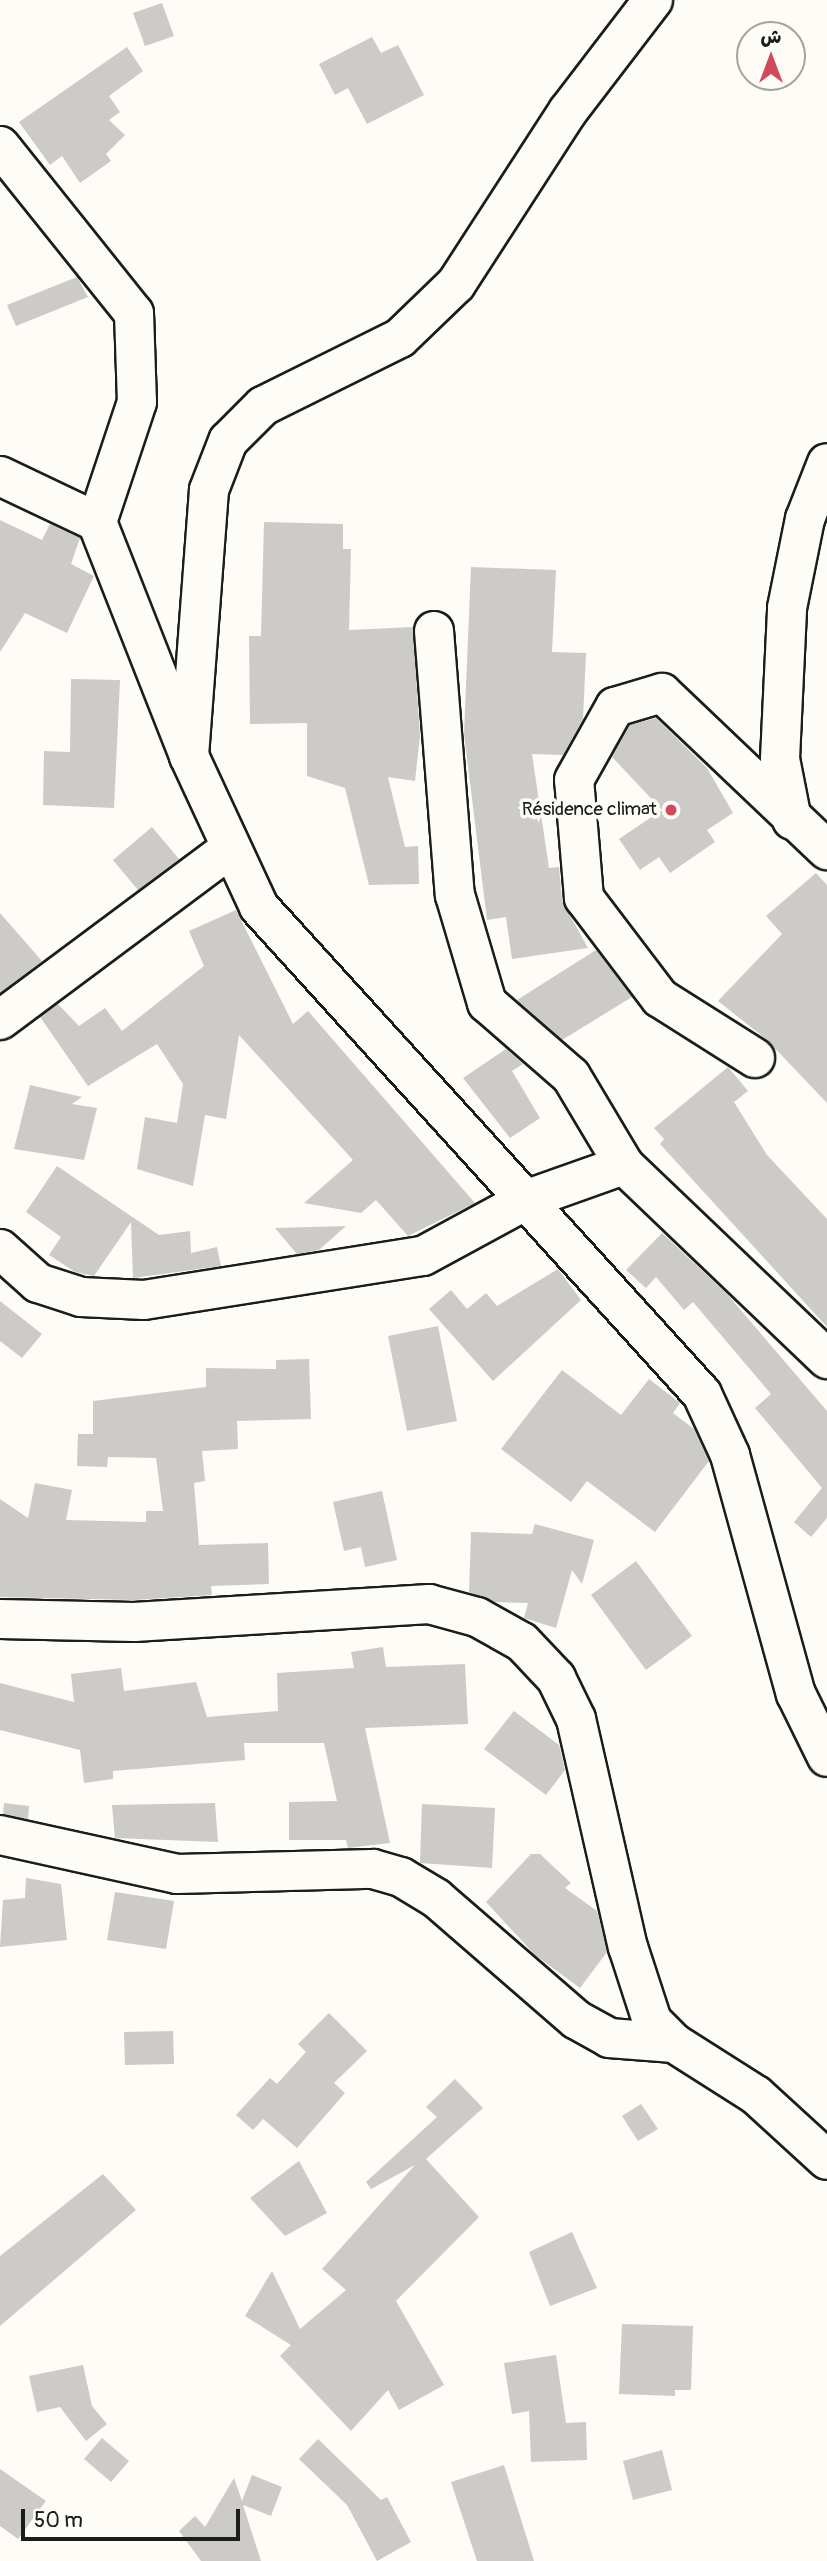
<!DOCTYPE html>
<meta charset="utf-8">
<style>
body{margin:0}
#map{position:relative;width:827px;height:2561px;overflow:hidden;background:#fdfcf7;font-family:Pangolin,"Playpen Sans Arabic",sans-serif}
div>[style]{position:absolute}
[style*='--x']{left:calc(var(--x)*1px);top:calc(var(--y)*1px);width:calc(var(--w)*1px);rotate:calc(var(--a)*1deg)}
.building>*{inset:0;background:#cccbc8}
.roads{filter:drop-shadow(2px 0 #1c1c1c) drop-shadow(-2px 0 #1c1c1c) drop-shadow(0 2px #1c1c1c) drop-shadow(0 -2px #1c1c1c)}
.minor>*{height:38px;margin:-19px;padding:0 19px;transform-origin:19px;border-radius:19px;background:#fdfcf7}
.major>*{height:38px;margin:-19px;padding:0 19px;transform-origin:19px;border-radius:19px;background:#fdfcf7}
.dots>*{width:19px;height:19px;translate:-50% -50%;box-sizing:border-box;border:4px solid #fdfcf7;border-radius:50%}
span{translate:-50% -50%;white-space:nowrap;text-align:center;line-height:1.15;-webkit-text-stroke:7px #fdfcf7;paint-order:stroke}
.poi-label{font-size:19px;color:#1c1c1c}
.right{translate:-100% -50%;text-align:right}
.north{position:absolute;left:736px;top:21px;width:70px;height:70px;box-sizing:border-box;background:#fdfcf7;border:2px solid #a3a29f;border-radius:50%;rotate:0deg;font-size:19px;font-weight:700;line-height:28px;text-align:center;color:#1c1c1c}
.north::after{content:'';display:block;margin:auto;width:24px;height:32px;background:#d1495b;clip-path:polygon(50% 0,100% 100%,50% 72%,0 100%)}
.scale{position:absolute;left:21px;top:2509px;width:219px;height:32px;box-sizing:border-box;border:4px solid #1c1c1c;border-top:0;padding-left:9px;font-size:21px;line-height:24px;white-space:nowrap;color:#1c1c1c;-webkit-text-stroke:5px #fdfcf7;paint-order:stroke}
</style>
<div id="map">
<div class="building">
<i style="clip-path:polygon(162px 3px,174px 36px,145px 46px,133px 13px)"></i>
<i style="clip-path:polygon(372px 37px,381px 53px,398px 45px,424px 95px,367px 124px,348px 88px,335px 95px,319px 64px)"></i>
<i style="clip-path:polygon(127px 47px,143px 71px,109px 96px,120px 112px,109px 120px,125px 135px,106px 154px,111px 161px,80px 183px,62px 156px,50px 165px,19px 122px)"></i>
<i style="clip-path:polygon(77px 277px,88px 297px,16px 326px,7px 305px)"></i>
<i style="clip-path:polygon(0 520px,42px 540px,50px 524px,80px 538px,71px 564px,94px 576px,67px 633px,25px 613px,0 652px)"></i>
<i style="clip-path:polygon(264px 522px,343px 524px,343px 549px,351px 549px,349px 630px,413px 627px,420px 736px,415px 781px,388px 777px,405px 847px,418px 846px,419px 884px,369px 885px,345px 788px,307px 776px,307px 723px,250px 724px,249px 636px,261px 636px)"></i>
<i style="clip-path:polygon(471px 567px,556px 570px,552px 652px,586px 653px,583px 719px,563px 755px,532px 754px,549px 868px,559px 867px,562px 901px,588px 948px,512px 959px,506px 917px,487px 920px,464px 734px)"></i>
<i style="clip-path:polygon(71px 679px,120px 680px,114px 808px,43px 805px,44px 751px,70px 752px)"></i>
<i style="clip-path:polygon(656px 718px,707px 768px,733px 813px,707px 830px,715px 842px,670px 873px,659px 857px,640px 870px,619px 839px,662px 810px,612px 757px,630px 725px)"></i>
<i style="clip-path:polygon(152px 827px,179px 859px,138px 890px,113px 860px)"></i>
<i style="clip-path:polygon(816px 873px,827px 885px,827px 1103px,767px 1040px,718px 1001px,782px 934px,766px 916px)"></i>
<i style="clip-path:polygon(236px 910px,293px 1024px,308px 1011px,475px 1203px,408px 1236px,376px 1200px,361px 1213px,304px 1203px,353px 1160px,239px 1035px,226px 1119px,205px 1115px,193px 1186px,137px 1169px,145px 1117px,177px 1123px,183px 1084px,157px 1044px,88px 1086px,40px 1017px,58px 1004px,79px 1026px,105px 1008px,122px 1031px,204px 966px,189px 931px)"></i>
<i style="clip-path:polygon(0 913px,42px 961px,0 993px)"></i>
<i style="clip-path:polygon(596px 950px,632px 997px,562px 1040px,517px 1000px)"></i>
<i style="clip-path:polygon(506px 1049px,523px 1064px,512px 1071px,540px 1118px,510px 1138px,463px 1078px)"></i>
<i style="clip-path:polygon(728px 1067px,748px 1091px,734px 1102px,767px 1155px,827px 1219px,827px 1327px,660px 1144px,664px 1139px,654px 1128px)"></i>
<i style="clip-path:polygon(30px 1085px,82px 1097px,72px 1104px,97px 1108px,84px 1160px,14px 1149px)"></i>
<i style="clip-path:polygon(57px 1166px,159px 1235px,190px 1231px,191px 1253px,217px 1247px,221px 1266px,133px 1278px,131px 1222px,94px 1276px,75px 1272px,49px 1255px,61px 1237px,26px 1212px)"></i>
<i style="clip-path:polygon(346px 1226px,319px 1250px,297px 1254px,275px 1228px)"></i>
<i style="clip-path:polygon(662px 1233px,727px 1294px,827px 1411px,827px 1518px,811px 1537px,794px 1522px,822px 1488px,755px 1408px,771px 1394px,693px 1302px,684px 1310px,656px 1277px,646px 1288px,626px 1270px)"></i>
<i style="clip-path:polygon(558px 1269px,581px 1300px,493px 1381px,429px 1309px,451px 1290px,467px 1309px,486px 1293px,497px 1306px)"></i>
<i style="clip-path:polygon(0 1301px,42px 1334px,22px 1358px,0 1341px)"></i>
<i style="clip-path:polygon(438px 1326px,457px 1421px,407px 1431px,388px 1336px)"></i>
<i style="clip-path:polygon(309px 1359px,311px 1419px,237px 1421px,238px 1449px,202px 1451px,205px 1481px,194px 1483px,199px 1545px,268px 1543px,269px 1584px,211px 1586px,212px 1595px,134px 1600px,0 1597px,0 1499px,28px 1518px,35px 1483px,72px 1490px,66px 1520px,146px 1522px,146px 1511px,163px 1511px,156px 1458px,108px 1457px,107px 1467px,77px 1466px,78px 1434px,93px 1434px,93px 1401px,206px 1387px,206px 1368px,276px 1369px,276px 1360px)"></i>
<i style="clip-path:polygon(562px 1370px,621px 1415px,649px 1379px,680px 1403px,673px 1413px,694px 1429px,709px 1461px,655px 1532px,587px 1481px,571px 1502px,501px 1449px)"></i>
<i style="clip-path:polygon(382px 1491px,397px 1560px,365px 1567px,361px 1547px,344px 1551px,333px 1502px)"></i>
<i style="clip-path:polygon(535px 1524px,594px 1540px,582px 1584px,572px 1570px,556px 1628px,524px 1618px,528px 1603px,495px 1602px,469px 1592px,471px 1532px,532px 1534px)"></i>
<i style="clip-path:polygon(636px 1561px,692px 1636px,646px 1670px,591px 1595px)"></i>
<i style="clip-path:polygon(383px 1647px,386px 1667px,465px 1664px,468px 1724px,365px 1728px,390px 1843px,348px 1848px,346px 1840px,289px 1840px,289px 1802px,337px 1801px,324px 1743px,244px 1743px,245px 1760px,113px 1771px,113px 1779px,84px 1783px,80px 1750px,0 1730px,0 1683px,74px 1702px,71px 1674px,121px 1668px,124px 1691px,196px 1682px,207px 1717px,278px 1711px,277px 1673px,354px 1668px,351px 1652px)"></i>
<i style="clip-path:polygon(514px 1711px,559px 1745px,565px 1770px,546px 1795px,484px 1749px)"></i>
<i style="clip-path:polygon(4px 1803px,29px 1806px,28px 1819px,3px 1814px)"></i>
<i style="clip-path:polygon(215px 1803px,218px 1842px,115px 1838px,112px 1805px)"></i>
<i style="clip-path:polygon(422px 1804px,495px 1808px,492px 1868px,420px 1863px)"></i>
<i style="clip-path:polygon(531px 1854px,540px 1854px,571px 1883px,565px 1888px,597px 1911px,607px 1952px,580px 1988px,535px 1955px,486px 1902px)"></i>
<i style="clip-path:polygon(26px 1878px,61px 1884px,67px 1940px,0 1947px,3px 1900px,25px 1898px)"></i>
<i style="clip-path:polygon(115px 1892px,174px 1901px,166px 1949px,107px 1940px)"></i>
<i style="clip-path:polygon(329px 2013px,367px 2051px,334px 2083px,345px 2093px,297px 2148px,263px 2119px,253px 2130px,236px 2115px,270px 2078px,277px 2084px,306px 2052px,298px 2044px)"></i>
<i style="clip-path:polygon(173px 2031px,174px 2064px,125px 2065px,124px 2032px)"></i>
<i style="clip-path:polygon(455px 2079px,483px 2108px,426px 2159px,479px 2217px,396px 2301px,444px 2385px,399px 2410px,388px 2390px,351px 2431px,280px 2356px,291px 2345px,245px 2316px,272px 2271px,300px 2329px,346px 2290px,322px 2269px,415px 2165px,371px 2189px,366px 2182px,437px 2117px,426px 2107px)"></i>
<i style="clip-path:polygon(641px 2104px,658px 2129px,638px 2141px,622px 2116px)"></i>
<i style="clip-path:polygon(299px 2161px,327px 2213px,285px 2236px,250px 2198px)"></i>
<i style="clip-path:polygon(103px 2174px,136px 2210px,0 2326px,0 2256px)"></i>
<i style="clip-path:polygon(572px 2232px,597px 2288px,550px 2306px,529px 2252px)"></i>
<i style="clip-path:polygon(622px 2324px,693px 2326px,691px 2390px,675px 2390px,675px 2396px,619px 2394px)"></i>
<i style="clip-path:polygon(556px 2355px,566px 2423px,586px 2422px,587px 2460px,531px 2462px,529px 2411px,512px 2414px,504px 2363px)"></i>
<i style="clip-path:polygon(83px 2365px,92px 2406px,107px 2424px,86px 2441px,60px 2407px,37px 2412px,29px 2376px)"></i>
<i style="clip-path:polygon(102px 2438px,129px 2461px,111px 2482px,84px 2459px)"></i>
<i style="clip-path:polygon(318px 2439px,381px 2500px,387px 2497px,411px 2542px,377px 2561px,347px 2505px,299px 2459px)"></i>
<i style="clip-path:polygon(662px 2450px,672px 2490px,633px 2500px,623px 2461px)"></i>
<i style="clip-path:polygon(504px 2465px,534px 2561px,477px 2561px,451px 2482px)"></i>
<i style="clip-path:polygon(0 2469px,46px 2501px,18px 2539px,0 2526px)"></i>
<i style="clip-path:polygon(252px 2475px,282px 2487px,271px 2516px,243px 2505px,261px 2561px,201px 2561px,179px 2531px,195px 2516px,205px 2527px,234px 2478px,242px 2501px)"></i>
</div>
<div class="roads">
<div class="minor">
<i style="--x:0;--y:146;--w:214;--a:51.3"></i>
<i style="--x:134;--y:313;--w:89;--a:88.1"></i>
<i style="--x:137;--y:402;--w:126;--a:108.4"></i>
<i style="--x:0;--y:476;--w:107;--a:25.4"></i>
<i style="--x:97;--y:522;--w:251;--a:68.5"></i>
<i style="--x:434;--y:631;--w:265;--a:85.5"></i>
<i style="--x:455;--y:895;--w:113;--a:73.5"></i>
<i style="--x:487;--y:1003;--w:111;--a:41"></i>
<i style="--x:571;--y:1076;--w:104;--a:59.2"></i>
<i style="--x:792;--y:820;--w:62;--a:-101.1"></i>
<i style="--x:780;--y:759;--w:151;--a:-87.3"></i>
<i style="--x:787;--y:608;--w:91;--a:-78.6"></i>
<i style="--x:805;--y:519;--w:60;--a:-68.6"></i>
<i style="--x:0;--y:1020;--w:284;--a:-36.7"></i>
<i style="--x:755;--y:1058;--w:112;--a:-147.7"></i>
<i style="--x:660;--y:998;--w:126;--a:-127.2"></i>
<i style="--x:584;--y:898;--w:118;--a:-94.8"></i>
<i style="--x:574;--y:780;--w:84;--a:-60.7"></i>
<i style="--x:615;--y:707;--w:49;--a:-16.6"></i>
<i style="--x:662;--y:693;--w:228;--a:43.6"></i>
<i style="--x:0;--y:1249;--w:51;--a:41.8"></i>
<i style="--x:38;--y:1283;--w:45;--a:18"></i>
<i style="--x:81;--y:1297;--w:63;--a:2.7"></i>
<i style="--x:144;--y:1300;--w:282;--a:-9"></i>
<i style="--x:423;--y:1256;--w:119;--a:-28.5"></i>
<i style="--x:528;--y:1199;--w:102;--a:-19.5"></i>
<i style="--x:624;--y:1165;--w:281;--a:43.7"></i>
<i style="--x:0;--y:1619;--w:134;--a:1.3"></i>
<i style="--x:134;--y:1622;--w:296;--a:-3.5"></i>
<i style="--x:429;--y:1604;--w:50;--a:15.2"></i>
<i style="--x:477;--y:1617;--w:51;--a:29.1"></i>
<i style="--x:522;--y:1642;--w:50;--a:46.6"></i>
<i style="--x:556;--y:1678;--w:46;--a:64"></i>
<i style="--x:576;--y:1719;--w:234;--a:77.2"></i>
<i style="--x:628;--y:1947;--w:78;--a:72"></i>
<i style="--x:652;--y:2021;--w:31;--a:45"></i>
<i style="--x:674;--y:2043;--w:97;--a:32.4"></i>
<i style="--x:756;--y:2095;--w:96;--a:42.5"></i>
<i style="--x:0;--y:1835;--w:181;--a:12.4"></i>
<i style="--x:177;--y:1874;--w:196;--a:-1.5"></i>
<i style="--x:373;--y:1869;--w:29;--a:16"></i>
<i style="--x:401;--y:1877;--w:41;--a:31"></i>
<i style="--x:436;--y:1898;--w:186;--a:40.9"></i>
<i style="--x:577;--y:2020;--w:37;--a:29"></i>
<i style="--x:609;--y:2038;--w:65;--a:4.4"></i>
</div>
<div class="major">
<i style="--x:653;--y:0;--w:140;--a:127.4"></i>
<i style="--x:568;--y:111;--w:206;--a:122.9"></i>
<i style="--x:456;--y:284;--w:78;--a:136"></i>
<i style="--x:400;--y:338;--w:153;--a:153.6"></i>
<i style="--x:263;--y:406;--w:49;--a:135"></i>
<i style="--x:228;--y:441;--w:53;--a:111.2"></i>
<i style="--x:209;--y:490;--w:267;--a:94.3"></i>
<i style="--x:189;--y:756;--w:166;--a:65.1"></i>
<i style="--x:259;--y:907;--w:658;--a:47.71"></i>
<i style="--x:702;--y:1394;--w:67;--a:65.3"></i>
<i style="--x:730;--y:1455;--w:248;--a:74.6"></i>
<i style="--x:796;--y:1694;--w:70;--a:63.8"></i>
</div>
</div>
<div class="dots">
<i style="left:671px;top:810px;background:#d1495b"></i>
</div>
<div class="poi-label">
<span class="right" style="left:657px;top:810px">Résidence climat</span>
</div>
<div class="north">ش</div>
<div class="scale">50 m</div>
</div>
